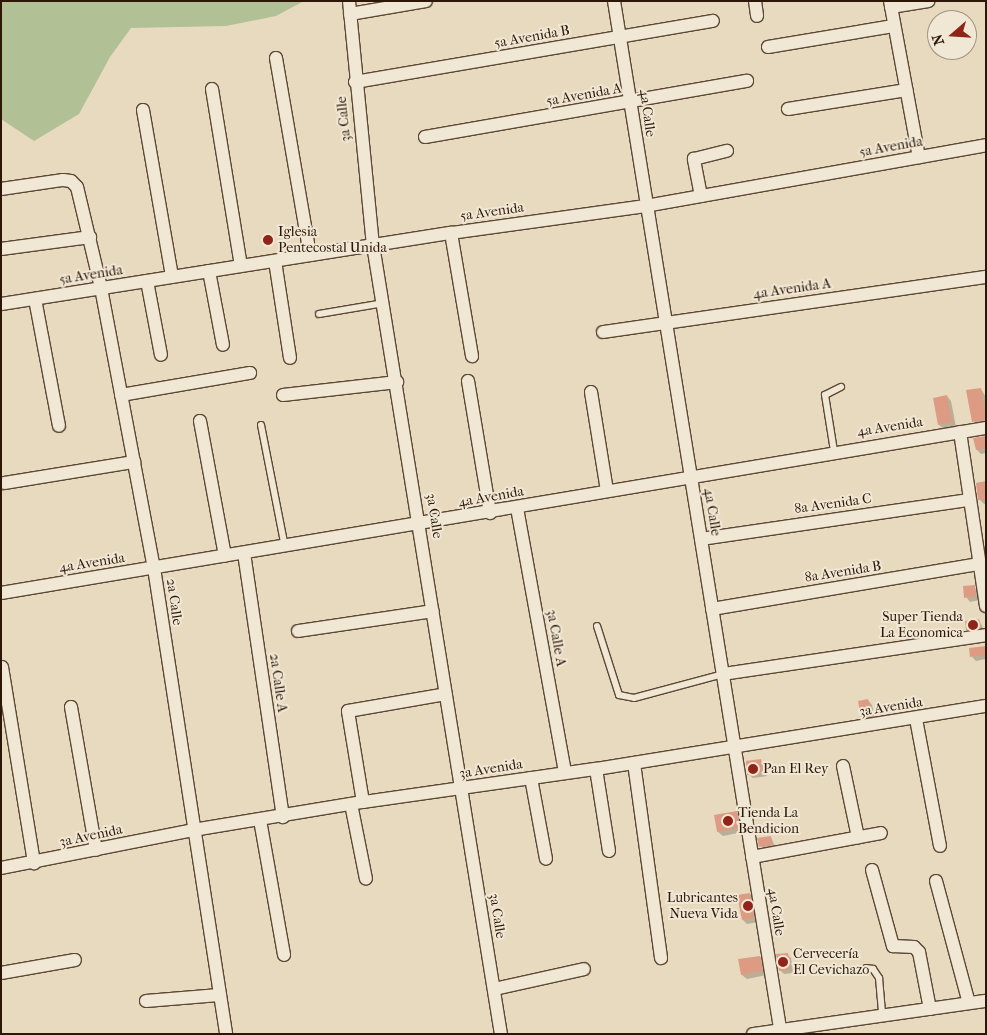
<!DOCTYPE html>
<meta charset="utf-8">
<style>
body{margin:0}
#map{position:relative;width:987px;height:1035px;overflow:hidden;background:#e8dabf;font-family:"IM FELL French Canon",serif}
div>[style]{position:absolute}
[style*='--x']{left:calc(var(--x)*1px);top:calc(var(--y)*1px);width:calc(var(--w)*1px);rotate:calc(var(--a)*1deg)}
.green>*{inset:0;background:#b2c095}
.shadow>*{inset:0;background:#0003}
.building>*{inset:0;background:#de9b84}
.roads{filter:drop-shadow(1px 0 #5c4734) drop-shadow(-1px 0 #5c4734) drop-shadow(0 1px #5c4734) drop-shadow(0 -1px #5c4734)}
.service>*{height:6px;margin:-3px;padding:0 3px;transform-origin:3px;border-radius:3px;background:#f0e7d5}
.minor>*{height:12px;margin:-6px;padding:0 6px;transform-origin:6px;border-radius:6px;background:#f0e7d5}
.dots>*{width:14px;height:14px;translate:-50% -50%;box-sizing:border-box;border:2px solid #f0e7d5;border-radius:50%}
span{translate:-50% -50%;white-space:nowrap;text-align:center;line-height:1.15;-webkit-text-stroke:4px #f0e7d5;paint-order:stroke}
.street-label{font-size:14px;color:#2d1605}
.poi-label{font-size:14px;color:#2d1605}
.left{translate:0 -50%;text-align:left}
.right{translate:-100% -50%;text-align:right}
.frame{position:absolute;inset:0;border:2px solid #2d1605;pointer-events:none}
.north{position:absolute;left:927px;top:10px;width:50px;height:50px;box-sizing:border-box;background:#f0e7d5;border:1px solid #a29382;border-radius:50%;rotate:251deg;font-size:14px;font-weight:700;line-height:20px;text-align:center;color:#2d1605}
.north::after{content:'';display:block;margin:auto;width:18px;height:22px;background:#8f2418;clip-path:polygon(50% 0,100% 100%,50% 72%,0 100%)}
</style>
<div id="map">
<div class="green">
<i style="clip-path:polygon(1px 1px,304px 1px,276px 16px,226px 26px,131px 28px,110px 57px,79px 114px,34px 141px,1px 119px)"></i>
</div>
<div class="shadow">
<i style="clip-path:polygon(981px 389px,986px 397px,986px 424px,978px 426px,974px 421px)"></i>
<i style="clip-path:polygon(947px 396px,951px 401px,956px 427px,944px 429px,939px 425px)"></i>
<i style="clip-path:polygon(986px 437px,986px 453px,981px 454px,977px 450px)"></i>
<i style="clip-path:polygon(986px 483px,986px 504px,984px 504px,980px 500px,977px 484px)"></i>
<i style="clip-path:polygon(974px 586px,980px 600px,970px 602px,966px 597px)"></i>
<i style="clip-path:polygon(979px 620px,985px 632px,972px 633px,967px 629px)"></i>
<i style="clip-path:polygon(986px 648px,986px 659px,976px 661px,972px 657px)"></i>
<i style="clip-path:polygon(868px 700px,872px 705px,875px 720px,866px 722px,862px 717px)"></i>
<i style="clip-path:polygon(761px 760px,767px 776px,753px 778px,748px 774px)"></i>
<i style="clip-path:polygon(736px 812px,741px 816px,743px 832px,723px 836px,718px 832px)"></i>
<i style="clip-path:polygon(771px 837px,776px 849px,764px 851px,759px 839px)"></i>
<i style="clip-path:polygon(750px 894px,754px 899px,758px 922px,747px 924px,743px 920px,739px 896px)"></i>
<i style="clip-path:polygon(787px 954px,791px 958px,793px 973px,784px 974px,780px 970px)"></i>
<i style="clip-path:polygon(760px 957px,764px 961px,766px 975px,747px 979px,742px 975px)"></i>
</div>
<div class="building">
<i style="clip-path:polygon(981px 388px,986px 420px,972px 422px,966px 390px)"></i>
<i style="clip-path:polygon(947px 395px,952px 422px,938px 425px,933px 398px)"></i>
<i style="clip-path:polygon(986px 436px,986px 448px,976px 450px,973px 438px)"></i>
<i style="clip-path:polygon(986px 481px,986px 499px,978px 500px,976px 483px)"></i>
<i style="clip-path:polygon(975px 585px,976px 596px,964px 598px,963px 586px)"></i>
<i style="clip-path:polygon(979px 619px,981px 628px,966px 630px,965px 621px)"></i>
<i style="clip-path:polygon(986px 646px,986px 655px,970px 657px,969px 648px)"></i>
<i style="clip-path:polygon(868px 699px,871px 716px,861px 718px,858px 701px)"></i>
<i style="clip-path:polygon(761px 759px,763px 772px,747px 775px,746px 761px)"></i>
<i style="clip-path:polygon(737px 811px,739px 828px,717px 832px,714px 815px)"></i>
<i style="clip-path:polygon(771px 836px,772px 845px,759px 847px,757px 838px)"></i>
<i style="clip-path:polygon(750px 893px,754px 918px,742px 920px,737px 895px)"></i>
<i style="clip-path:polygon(788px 953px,790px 969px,779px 971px,776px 954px)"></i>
<i style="clip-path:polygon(760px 956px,763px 971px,741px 975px,738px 959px)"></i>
</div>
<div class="roads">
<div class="service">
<i style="--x:319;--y:314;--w:66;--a:-9.6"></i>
<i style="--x:261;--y:425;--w:124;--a:78.9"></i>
<i style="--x:834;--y:451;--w:57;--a:-99.1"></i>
<i style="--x:825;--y:395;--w:18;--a:-27"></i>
<i style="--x:597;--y:626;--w:72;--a:72.3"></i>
<i style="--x:619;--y:695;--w:15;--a:11"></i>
<i style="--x:634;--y:698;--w:92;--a:-15.1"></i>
<i style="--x:866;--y:968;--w:7;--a:8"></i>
<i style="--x:873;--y:969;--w:11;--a:56"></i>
<i style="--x:879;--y:978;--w:36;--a:85"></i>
</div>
<div class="minor">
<i style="--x:349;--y:1;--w:245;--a:84.4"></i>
<i style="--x:373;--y:245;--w:799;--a:80.79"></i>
<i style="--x:614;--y:1;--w:1040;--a:80.82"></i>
<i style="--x:755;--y:1;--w:15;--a:82"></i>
<i style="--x:890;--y:1;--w:159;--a:79.5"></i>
<i style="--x:891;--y:7;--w:38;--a:-9"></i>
<i style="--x:350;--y:14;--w:77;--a:-9.7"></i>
<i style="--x:768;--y:47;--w:127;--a:-9.5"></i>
<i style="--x:276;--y:58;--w:200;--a:80.2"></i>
<i style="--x:355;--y:82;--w:363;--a:-9.7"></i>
<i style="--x:212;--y:89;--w:179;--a:80.7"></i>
<i style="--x:788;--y:109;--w:120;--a:-9.1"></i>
<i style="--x:143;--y:110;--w:169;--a:80.1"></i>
<i style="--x:425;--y:137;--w:327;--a:-9.9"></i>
<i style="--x:1;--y:189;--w:63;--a:-8.3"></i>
<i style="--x:63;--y:180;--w:8;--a:7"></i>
<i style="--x:71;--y:181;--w:8;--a:45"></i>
<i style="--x:77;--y:187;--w:104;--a:76.6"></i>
<i style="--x:101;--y:288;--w:285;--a:79.3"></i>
<i style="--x:154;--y:568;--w:472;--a:81.2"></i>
<i style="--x:701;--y:196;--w:38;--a:-101"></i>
<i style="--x:694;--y:159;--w:34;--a:-14"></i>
<i style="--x:451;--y:233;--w:125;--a:80.3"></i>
<i style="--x:1;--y:249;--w:90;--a:-7.7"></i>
<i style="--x:275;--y:261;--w:98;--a:81.2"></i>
<i style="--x:209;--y:271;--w:75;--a:79.3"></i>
<i style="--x:147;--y:281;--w:75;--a:79.3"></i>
<i style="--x:35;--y:299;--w:129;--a:79.3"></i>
<i style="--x:1;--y:304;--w:456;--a:-9"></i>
<i style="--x:451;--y:233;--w:196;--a:-7.9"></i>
<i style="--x:645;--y:206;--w:346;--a:-10.1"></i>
<i style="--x:603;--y:332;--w:387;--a:-8.2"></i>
<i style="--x:468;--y:381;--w:134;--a:80.5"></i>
<i style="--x:591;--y:392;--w:100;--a:80.8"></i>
<i style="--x:121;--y:395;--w:131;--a:-9.7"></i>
<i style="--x:283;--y:395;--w:115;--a:-6.5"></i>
<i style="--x:200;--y:421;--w:137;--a:79.5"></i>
<i style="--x:960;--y:432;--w:176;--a:81.5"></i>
<i style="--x:4;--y:483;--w:132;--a:-9.2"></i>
<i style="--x:517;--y:508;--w:269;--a:79.7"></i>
<i style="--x:701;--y:539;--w:271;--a:-8.3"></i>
<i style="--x:244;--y:553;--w:267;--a:81.6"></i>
<i style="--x:1;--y:593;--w:999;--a:-9.51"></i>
<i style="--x:712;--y:609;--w:271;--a:-9.6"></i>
<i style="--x:298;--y:631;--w:136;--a:-8.4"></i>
<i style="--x:2;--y:667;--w:199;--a:80.7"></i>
<i style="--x:723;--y:674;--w:266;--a:-8.4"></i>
<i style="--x:71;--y:707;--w:145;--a:80.1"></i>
<i style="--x:916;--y:719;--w:129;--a:79.3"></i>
<i style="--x:634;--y:763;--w:197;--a:82.1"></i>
<i style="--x:843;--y:766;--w:73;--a:78.1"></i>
<i style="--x:596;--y:769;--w:83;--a:81"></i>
<i style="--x:531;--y:778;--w:82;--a:79.5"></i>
<i style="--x:363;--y:802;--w:92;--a:-99.4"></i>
<i style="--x:348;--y:711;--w:99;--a:-9.8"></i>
<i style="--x:351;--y:804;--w:76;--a:78.7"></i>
<i style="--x:260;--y:820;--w:137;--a:79.9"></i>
<i style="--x:752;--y:857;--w:131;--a:-10.5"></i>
<i style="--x:1;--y:868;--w:196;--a:-11.2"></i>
<i style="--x:193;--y:830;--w:172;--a:-9.4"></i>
<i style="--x:363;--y:802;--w:235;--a:-8.1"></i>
<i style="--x:596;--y:769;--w:395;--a:-9.2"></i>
<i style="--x:872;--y:870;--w:79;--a:74.6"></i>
<i style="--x:893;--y:946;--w:21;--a:3"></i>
<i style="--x:914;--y:947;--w:7;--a:45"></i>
<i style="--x:919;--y:952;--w:58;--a:79.1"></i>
<i style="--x:936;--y:881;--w:126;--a:74.9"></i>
<i style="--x:1;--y:973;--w:75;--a:-10"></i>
<i style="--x:494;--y:989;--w:92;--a:-12.5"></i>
<i style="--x:146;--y:1001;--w:73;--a:-4.7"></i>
<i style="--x:753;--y:1034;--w:235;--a:-8.1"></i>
</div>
</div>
<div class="dots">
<i style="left:268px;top:240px;background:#8f2418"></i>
<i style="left:973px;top:625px;background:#8f2418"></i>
<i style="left:753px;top:769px;background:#8f2418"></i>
<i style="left:728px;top:821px;background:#8f2418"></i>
<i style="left:748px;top:906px;background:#8f2418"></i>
<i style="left:783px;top:962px;background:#8f2418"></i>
</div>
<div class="street-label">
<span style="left:532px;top:37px;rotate:-10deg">5a Avenida B</span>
<span style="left:584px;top:95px;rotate:-10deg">5a Avenida A</span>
<span style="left:647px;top:113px;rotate:82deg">4a Calle</span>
<span style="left:344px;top:119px;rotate:-96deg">3a Calle</span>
<span style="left:891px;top:147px;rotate:-10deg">5a Avenida</span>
<span style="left:492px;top:212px;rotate:-8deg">5a Avenida</span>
<span style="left:91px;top:275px;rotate:-9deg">5a Avenida</span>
<span style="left:792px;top:289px;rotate:-8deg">4a Avenida A</span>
<span style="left:890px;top:427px;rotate:-9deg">4a Avenida</span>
<span style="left:491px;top:497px;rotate:-10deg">4a Avenida</span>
<span style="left:833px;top:504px;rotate:-8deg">8a Avenida C</span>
<span style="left:712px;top:512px;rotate:81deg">4a Calle</span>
<span style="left:434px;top:516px;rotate:81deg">3a Calle</span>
<span style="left:92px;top:563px;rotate:-9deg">4a Avenida</span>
<span style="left:843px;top:572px;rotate:-9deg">8a Avenida B</span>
<span style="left:174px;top:602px;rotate:82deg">2a Calle</span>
<span style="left:556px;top:638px;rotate:80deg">3a Calle A</span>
<span style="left:278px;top:683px;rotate:82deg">2a Calle A</span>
<span style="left:891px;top:707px;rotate:-9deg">3a Avenida</span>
<span style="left:491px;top:769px;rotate:-9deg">3a Avenida</span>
<span style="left:91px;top:836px;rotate:-12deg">3a Avenida</span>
<span style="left:776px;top:912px;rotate:81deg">4a Calle</span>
<span style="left:497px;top:916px;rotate:81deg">3a Calle</span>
</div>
<div class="poi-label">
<span class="left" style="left:278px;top:240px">Iglesia<br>Pentecostal Unida</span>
<span class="right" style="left:963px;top:625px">Super Tienda<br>La Economica</span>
<span class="left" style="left:763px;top:769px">Pan El Rey</span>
<span class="left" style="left:738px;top:821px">Tienda La<br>Bendicion</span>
<span class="right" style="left:738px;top:906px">Lubricantes<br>Nueva Vida</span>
<span class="left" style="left:793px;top:962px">Cervecería<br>El Cevichazo</span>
</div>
<div class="frame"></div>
<div class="north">N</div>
</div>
